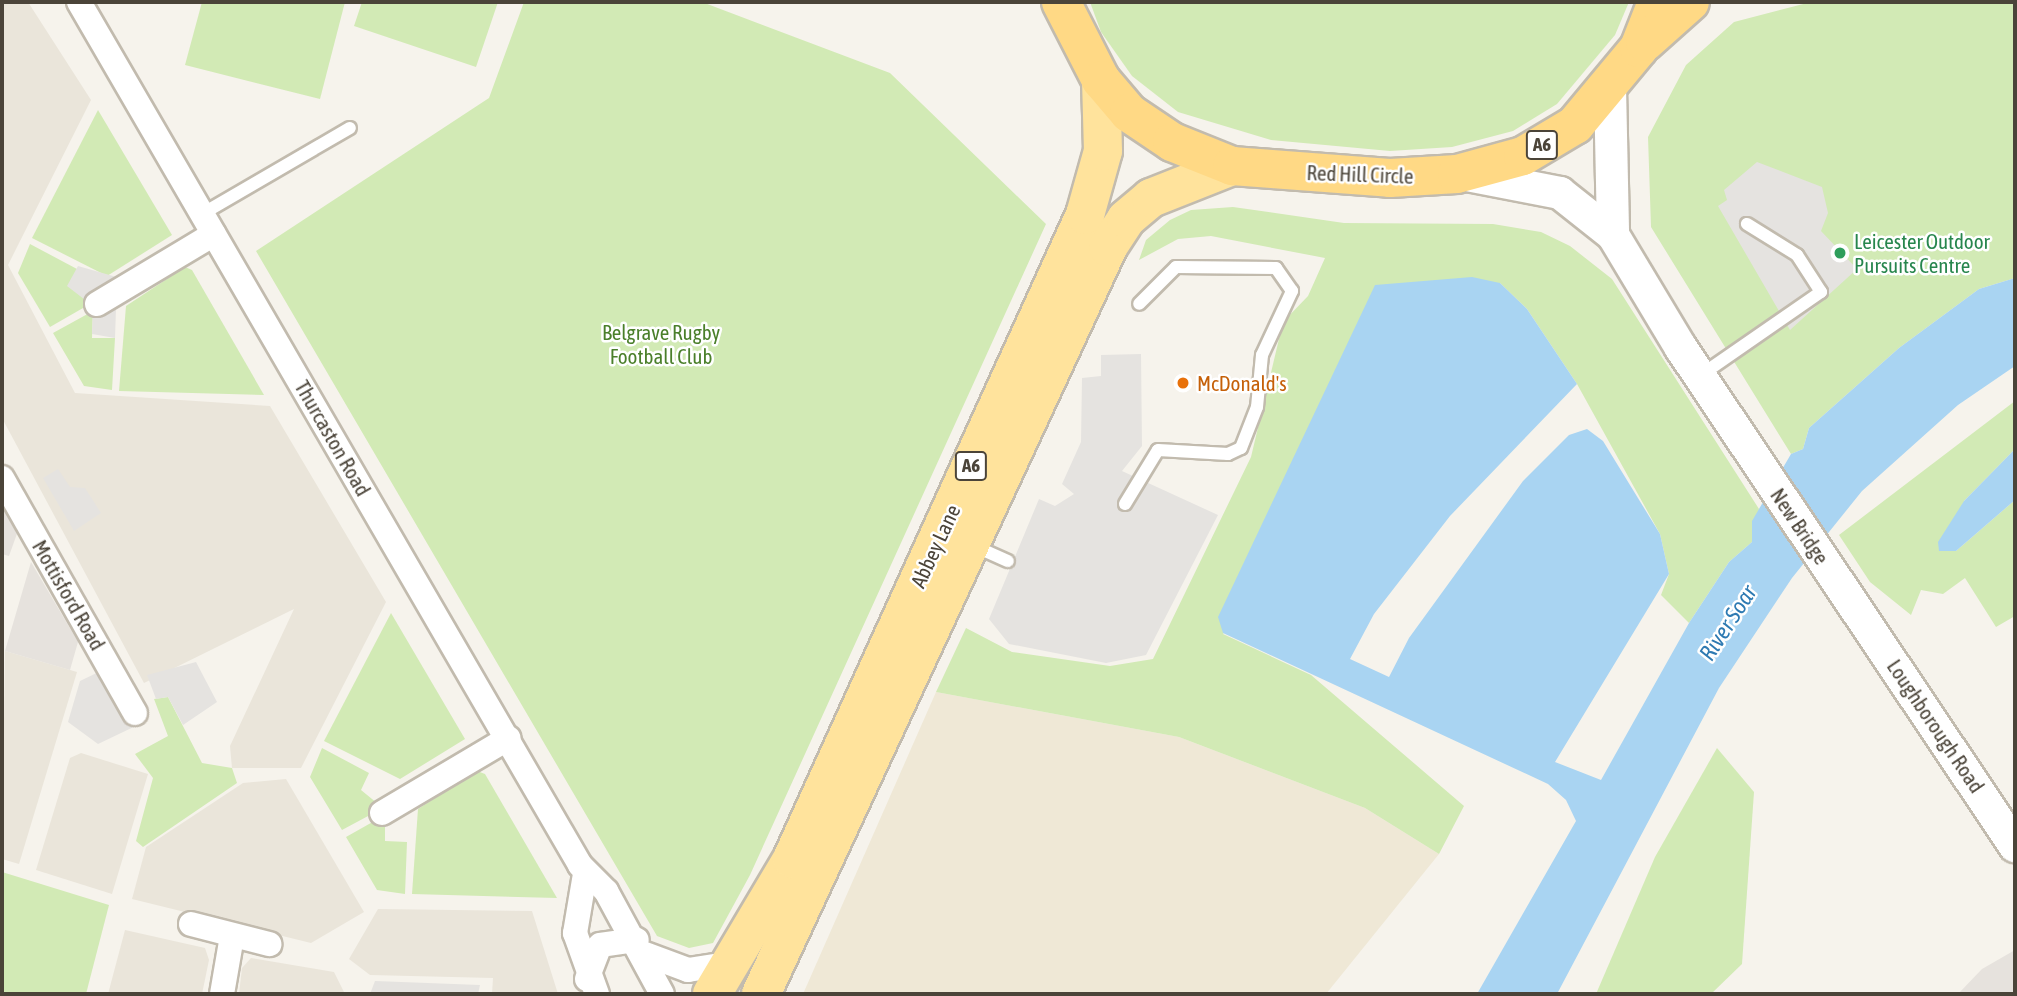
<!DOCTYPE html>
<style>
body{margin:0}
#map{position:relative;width:2017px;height:996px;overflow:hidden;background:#f6f3ec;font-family:"Asap Condensed",sans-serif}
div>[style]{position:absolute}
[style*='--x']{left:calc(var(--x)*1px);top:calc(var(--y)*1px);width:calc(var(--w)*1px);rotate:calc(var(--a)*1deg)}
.residential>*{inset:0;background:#eae5da}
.industrial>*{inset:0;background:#e6e2dd}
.education>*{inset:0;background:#efe8d6}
.green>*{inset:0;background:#d2eab5}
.parking>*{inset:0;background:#e5e3e0}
.water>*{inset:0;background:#a9d4f2}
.roads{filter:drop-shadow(2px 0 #c2bbae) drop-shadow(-2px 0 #c2bbae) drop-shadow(0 2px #c2bbae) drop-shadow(0 -2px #c2bbae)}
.service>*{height:12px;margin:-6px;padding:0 6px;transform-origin:6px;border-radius:6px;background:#fff}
.minor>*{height:24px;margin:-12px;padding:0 12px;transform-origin:12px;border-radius:12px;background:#fff}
.tertiary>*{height:32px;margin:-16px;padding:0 16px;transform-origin:16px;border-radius:16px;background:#fff}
.primary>*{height:38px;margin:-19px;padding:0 19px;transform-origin:19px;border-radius:19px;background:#ffe39c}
.trunk>*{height:38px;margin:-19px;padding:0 19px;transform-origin:19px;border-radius:19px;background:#ffd985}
.dots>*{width:19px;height:19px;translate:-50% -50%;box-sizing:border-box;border:4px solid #fff;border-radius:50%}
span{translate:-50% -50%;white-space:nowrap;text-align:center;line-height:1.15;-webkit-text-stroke:5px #fff;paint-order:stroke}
.shield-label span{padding:2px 5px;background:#fff;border:2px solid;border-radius:5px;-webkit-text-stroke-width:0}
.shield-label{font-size:19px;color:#4b4439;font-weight:700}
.street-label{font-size:21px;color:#4b4439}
.leisure-label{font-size:21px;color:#27864d}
.left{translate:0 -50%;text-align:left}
.park-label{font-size:21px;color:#4a7f2a}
.food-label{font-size:21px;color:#c56008}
.water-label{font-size:23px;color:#2e7ab2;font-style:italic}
.frame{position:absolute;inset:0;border:4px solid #4b4439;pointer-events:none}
</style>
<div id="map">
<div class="residential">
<i style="clip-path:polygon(2px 2px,28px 2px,91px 100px,8px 265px,75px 393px,270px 406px,386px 602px,301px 768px,232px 768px,230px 746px,294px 609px,144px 683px,2px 418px)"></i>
<i style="clip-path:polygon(5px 651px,77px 672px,19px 864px,2px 859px)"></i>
<i style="clip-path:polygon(81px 753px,148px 774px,112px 894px,36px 870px,70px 758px)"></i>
<i style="clip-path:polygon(286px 779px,364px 912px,311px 943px,132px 899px,146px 847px,243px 783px)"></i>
<i style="clip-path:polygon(378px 909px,532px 911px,558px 994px,492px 994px,493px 978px,370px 975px,349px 959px)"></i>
<i style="clip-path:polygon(125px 930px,205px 948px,209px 960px,202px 994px,108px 994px)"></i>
<i style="clip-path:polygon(251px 958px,334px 972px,345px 994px,239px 994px,242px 968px)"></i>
</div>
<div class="industrial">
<i style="clip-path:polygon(2px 508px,12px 511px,19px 528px,9px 556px,2px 554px)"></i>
<i style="clip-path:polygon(31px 562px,78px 642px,70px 670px,5px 651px)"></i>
<i style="clip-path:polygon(2015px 950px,2015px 994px,1958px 994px,1982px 969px)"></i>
</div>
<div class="education">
<i style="clip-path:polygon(936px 692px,1179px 737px,1365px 808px,1439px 854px,1326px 994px,803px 994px)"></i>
</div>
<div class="green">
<i style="clip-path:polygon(202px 2px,345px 2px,320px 99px,185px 65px)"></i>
<i style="clip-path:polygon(362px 2px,498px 2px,476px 67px,354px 26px)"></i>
<i style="clip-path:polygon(524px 2px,702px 2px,890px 73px,1046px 224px,750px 875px,713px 943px,689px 948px,657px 936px,256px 251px,489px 98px)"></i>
<i style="clip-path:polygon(1090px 2px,1629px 2px,1615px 35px,1557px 104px,1513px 131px,1452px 147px,1390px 151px,1271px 140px,1178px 112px,1132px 76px,1101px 32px)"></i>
<i style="clip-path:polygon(1811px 2px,2015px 2px,2015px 278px,1979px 289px,1899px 348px,1809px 428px,1803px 449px,1791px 454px,1651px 227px,1648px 137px,1686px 65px,1734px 22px)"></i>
<i style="clip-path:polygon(98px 110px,172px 235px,107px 276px,32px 238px)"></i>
<i style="clip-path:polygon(1233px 207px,1344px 223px,1493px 224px,1541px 232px,1570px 246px,1612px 279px,1759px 509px,1752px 542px,1729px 562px,1689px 623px,1661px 595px,1669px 574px,1660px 534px,1577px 384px,1527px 309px,1500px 283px,1223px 634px,1311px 675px,1464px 806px,1439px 854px,1365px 808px,1179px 737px,936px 692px,966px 628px,1012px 652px,1110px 666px,1153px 659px,1251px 457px,1283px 322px,1308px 296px,1325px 258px,1211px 236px,1178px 239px,1139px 260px,1146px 240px,1170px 220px,1191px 210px)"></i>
<i style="clip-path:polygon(30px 244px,77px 269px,90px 304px,50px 327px,18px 273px)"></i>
<i style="clip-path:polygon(185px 267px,192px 270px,264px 395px,119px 391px,126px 306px)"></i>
<i style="clip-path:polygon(93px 311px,92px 338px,115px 338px,112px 390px,84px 386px,53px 333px)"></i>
<i style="clip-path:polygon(2015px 401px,2015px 449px,1964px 501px,1956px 551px,2015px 500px,2015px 616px,1996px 627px,1965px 578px,1943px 594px,1921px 590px,1911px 615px,1870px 582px,1839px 535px)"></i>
<i style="clip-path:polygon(391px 613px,465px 739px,400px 779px,324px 741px)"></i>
<i style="clip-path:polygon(168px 697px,202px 763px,232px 768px,237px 783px,143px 847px,136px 841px,153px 778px,135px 754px,168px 736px,154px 699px)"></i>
<i style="clip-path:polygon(322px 748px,369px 773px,361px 790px,383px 808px,342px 830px,310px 777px)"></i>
<i style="clip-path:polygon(1717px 748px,1754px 792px,1742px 964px,1711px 994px,1596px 994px,1655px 857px)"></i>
<i style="clip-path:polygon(477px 771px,485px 774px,557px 898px,412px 894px,418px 809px)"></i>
<i style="clip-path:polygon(385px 815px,385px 841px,407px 842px,405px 894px,377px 890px,346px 837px)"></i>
<i style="clip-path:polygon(2px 872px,109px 905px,86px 994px,2px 994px)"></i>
</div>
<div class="parking">
<i style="clip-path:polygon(1757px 162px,1822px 187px,1828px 213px,1821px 231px,1857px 269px,1790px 330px,1718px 206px,1727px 200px,1724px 190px)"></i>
<i style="clip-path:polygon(78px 266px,120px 278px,131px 295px,116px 309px,115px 338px,92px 334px,93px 306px,67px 286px)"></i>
<i style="clip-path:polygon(1141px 354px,1142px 446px,1122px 471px,1218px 515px,1146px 655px,1106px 663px,1009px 644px,989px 619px,1039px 499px,1055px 506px,1074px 494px,1062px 484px,1081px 442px,1082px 378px,1101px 376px,1101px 355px)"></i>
<i style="clip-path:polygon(58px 469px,70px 487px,85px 488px,101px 513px,74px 531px,43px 478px)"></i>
<i style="clip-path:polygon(196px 662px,217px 702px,183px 725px,168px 697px,156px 699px,147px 675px)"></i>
<i style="clip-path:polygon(109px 667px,142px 723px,98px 744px,68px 722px,80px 681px)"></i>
<i style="clip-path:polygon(375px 981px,480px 985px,478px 994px,370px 994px)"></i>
</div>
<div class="water">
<i style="clip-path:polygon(1472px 277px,1500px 283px,1527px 309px,1577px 384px,1450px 516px,1374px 614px,1350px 659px,1389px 677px,1409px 638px,1523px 481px,1569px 435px,1587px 429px,1603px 441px,1660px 534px,1669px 574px,1555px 762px,1601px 780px,1689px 623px,1729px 562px,1752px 542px,1752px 521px,1791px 454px,1803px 449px,1809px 428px,1899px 348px,1979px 289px,2015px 278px,2015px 366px,1958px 405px,1862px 491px,1792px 578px,1719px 688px,1557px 994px,1477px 994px,1576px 821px,1566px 800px,1548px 784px,1223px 633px,1218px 617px,1375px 285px)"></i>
<i style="clip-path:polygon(2015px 449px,2015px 500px,1956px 551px,1939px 551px,1938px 542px,1964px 501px)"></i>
</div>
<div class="roads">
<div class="service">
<i style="--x:202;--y:214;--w:171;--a:-30.2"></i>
<i style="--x:1701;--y:375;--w:146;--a:-34.7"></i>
<i style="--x:1821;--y:292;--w:44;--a:-123"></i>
<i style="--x:1797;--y:255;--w:59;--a:-148.2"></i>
<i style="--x:1125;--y:504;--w:63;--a:-58.6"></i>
<i style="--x:1158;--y:450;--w:70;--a:3.3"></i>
<i style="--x:1228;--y:454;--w:14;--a:-25"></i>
<i style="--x:1241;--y:448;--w:44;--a:-68.7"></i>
<i style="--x:1257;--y:407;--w:52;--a:-84.5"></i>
<i style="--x:1262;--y:355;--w:71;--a:-64.9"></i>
<i style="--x:1292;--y:291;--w:28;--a:-125"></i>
<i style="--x:1276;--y:268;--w:100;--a:-179.4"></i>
<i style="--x:1176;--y:267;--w:52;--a:135"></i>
<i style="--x:974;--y:546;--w:37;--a:24"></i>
</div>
<div class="minor">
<i style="--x:79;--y:2;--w:998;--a:59.86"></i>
<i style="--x:580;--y:865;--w:37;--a:45"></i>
<i style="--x:606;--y:891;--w:117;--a:61.5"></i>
<i style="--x:97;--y:304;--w:136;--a:-30.9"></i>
<i style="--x:2;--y:478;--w:270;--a:60.5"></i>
<i style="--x:382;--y:813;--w:147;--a:-30.6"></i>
<i style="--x:585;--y:874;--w:60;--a:99.6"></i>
<i style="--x:575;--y:933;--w:65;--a:70.2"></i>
<i style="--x:191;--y:924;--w:81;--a:14.4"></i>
<i style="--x:645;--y:954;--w:46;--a:20.4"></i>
<i style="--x:688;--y:970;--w:47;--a:-8.7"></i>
<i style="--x:587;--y:979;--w:36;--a:-69"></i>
<i style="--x:600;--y:945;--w:37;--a:-8"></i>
<i style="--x:222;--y:994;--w:59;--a:-80.2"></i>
</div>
<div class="tertiary">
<i style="--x:1610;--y:87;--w:148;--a:88.8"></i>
<i style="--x:1462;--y:174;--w:100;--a:11"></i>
<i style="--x:1560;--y:193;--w:68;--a:38.4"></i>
<i style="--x:1613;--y:235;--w:132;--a:59"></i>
<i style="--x:1681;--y:348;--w:600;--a:56.15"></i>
</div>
<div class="primary">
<i style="--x:712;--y:994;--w:157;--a:-59.3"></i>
<i style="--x:792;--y:859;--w:708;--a:-65.54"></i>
<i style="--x:1085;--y:215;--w:66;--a:-74.3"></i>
<i style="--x:1103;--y:151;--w:71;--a:-91.6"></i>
<i style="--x:761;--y:994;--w:824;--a:-65.08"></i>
<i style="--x:1108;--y:247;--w:33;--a:-57"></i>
<i style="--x:1126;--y:219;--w:33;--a:-40"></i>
<i style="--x:1151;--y:198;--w:87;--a:-21.6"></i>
</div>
<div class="trunk">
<i style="--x:1061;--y:2;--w:88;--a:62.9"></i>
<i style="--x:1101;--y:80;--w:43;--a:49.7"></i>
<i style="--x:1129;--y:113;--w:52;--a:34"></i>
<i style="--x:1172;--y:142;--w:65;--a:21.8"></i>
<i style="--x:1232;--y:166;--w:158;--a:4.3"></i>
<i style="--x:1390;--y:178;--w:67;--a:-3.4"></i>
<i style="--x:1457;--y:174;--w:68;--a:-15.3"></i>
<i style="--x:1523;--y:156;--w:61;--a:-30.8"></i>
<i style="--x:1575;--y:125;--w:100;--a:-50.3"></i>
<i style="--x:1639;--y:48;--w:49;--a:-68.6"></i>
<i style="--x:1645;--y:42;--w:60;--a:-41.6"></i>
</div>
</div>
<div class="dots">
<i style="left:1840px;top:253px;background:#2e9e5b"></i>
<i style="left:1183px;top:383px;background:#e8710a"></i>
</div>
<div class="shield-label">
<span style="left:1542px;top:145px">A6</span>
<span style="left:971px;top:466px">A6</span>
</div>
<div class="street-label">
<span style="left:1360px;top:174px;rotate:2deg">Red Hill Circle</span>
<span style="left:333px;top:438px;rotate:60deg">Thurcaston Road</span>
<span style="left:1800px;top:526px;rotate:56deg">New Bridge</span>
<span style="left:935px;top:546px;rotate:-65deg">Abbey Lane</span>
<span style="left:69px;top:595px;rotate:60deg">Mottisford Road</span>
<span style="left:1936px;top:726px;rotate:56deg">Loughborough Road</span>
</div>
<div class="leisure-label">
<span class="left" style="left:1854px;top:253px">Leicester Outdoor<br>Pursuits Centre</span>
</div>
<div class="park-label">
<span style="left:661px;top:344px">Belgrave Rugby<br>Football Club</span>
</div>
<div class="food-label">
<span class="left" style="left:1197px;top:383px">McDonald's</span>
</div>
<div class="water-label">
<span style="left:1728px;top:623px;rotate:-57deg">River Soar</span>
</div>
<div class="frame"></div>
</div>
